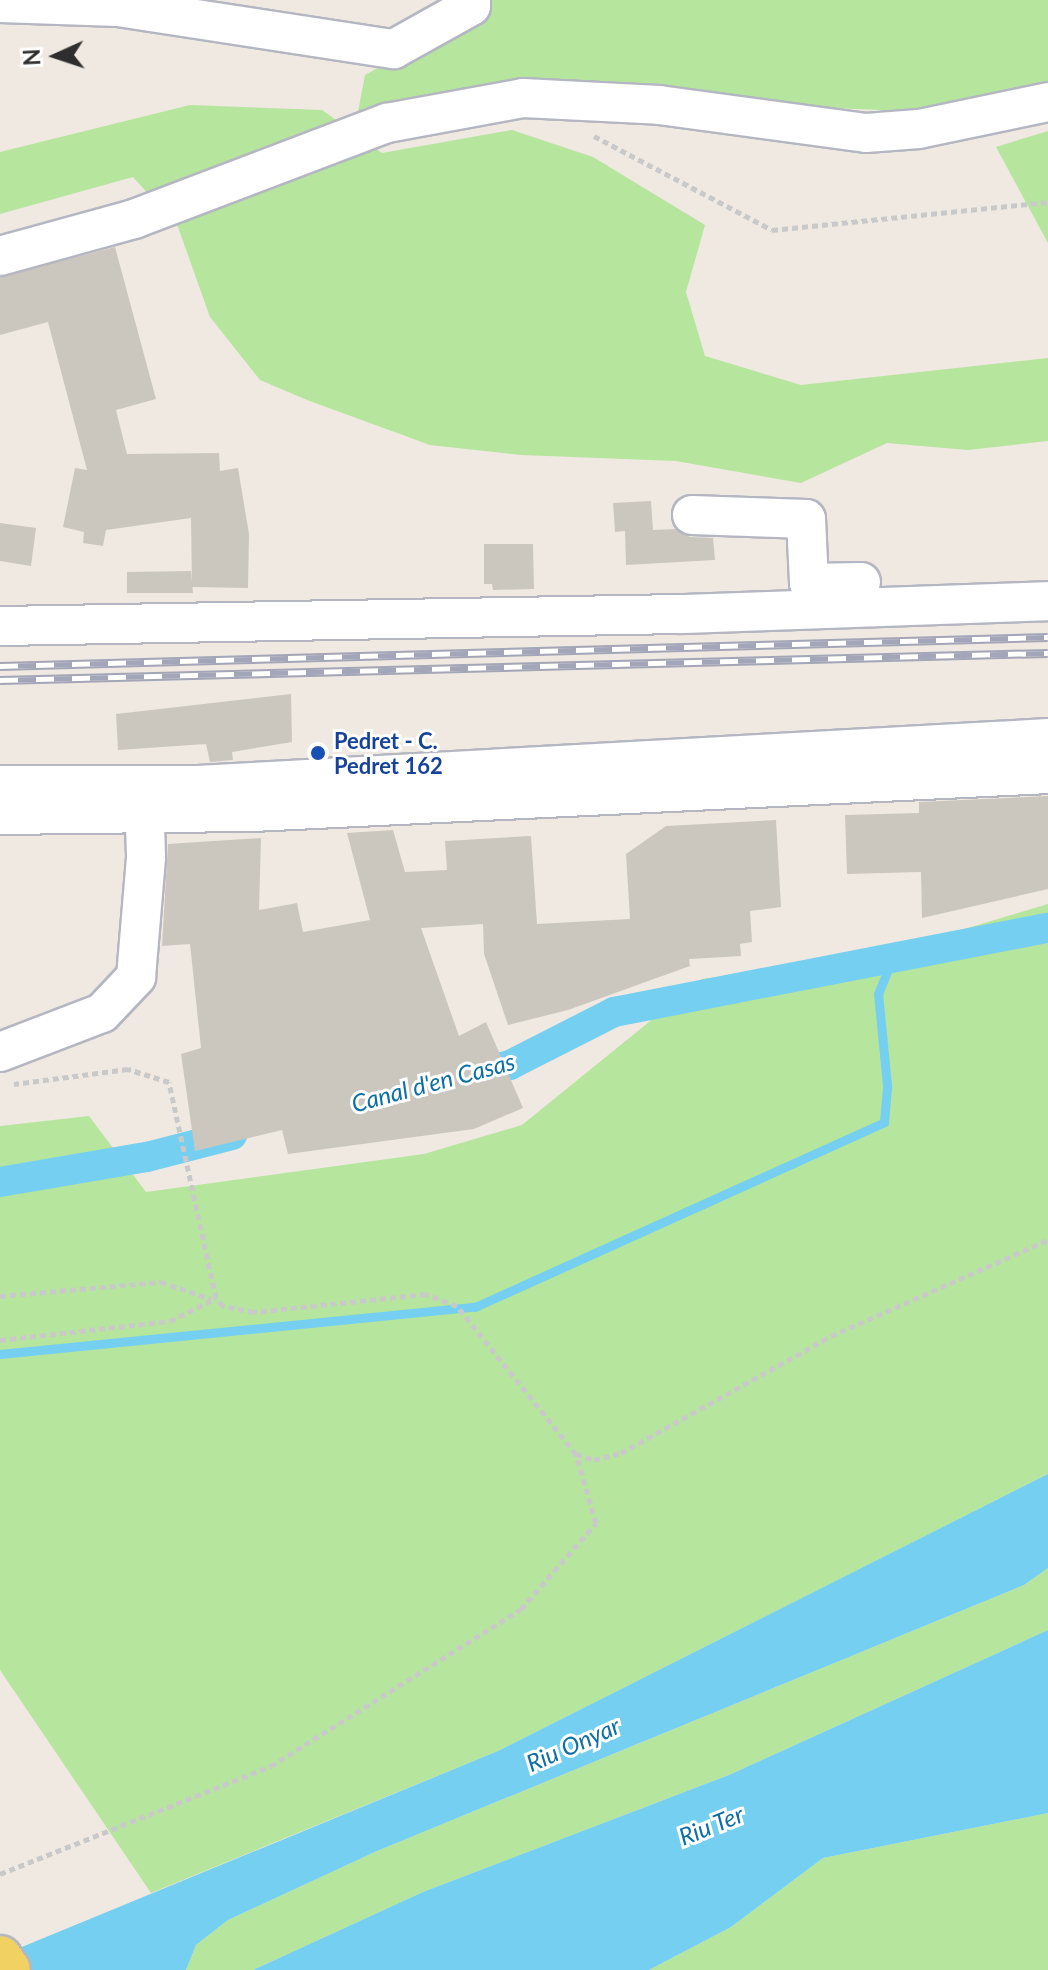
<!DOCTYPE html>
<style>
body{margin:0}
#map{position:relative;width:1048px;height:1970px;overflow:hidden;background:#efe9e1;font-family:Lato,sans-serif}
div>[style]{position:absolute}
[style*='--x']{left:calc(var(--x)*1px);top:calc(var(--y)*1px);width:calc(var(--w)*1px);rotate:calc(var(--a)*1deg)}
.green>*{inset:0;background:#b6e59e}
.water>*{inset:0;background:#75cff0}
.stream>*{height:9px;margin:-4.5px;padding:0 4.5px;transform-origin:4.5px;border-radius:4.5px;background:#75cff0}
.canal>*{height:30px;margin:-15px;padding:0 15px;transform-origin:15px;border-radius:15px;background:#75cff0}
.building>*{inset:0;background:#cbc7bf}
.path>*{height:5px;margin-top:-2.5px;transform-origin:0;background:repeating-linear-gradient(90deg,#c9c9c9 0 6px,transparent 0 10px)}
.roads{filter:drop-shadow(2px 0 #b4b7c1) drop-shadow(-2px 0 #b4b7c1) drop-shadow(0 2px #b4b7c1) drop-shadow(0 -2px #b4b7c1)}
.minor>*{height:38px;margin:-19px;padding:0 19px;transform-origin:19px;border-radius:19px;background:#fff}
.major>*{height:44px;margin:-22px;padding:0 22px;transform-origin:22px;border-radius:22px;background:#f2d163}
.rail>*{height:9px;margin-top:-4.5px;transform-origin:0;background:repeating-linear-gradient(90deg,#fff 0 18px,#a3a6b8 0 36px);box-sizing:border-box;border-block:2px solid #a3a6b8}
.dots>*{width:22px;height:22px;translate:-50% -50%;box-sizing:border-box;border:4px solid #fff;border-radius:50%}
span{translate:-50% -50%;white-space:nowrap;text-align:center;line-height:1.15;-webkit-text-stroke:6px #fff;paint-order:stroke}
.transit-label{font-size:22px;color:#164399;font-weight:700}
.left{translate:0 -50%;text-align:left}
.water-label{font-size:24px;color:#0d6fa3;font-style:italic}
.north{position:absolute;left:16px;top:16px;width:80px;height:80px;-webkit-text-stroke:6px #fff;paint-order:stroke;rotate:267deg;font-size:22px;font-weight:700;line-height:32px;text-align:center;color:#2e2e2e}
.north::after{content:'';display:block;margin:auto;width:28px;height:36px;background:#2e2e2e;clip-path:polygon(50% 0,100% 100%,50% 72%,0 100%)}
</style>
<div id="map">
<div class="green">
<i style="clip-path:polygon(483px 0,1048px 0,1048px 85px,933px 112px,779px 106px,536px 78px,358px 112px,365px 75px,483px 10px)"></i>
<i style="clip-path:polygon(190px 105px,322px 110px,382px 153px,512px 130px,593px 157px,705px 225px,686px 292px,705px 356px,801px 385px,1048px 358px,1048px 441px,968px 450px,887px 443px,801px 483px,676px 461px,521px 455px,430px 445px,307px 400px,260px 380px,210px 317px,178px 227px,133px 177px,0 214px,0 152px)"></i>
<i style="clip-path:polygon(1048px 131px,1048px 243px,996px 147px)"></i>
<i style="clip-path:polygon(1048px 904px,1048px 1474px,498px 1751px,151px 1893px,0 1670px,0 1126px,89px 1116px,146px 1192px,424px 1154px,522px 1125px,702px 979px,870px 957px)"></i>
<i style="clip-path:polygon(1048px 1568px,1048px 1630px,729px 1775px,423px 1892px,253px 1970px,186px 1970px,196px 1945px,228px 1920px,377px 1851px,1024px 1585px)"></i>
<i style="clip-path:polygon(1048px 1813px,1048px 1970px,649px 1970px,731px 1927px,823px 1858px)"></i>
</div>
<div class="water">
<i style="clip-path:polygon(1048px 1474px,1048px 1568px,1024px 1585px,377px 1851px,228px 1920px,196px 1945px,186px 1970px,0 1970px,0 1956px,498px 1751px)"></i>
<i style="clip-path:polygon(1048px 1630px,1048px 1813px,823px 1858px,731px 1927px,649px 1970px,253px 1970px,423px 1892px,729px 1775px)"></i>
</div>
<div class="stream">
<i style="--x:0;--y:1354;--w:477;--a:-5.7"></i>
<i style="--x:475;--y:1307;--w:449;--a:-24.3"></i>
<i style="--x:884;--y:1122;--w:37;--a:-85"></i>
<i style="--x:887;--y:1085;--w:91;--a:-95.6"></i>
<i style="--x:878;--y:994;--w:35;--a:-68"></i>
</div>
<div class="canal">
<i style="--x:468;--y:1075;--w:43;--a:-13.4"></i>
<i style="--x:510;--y:1065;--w:117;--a:-27"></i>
<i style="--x:614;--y:1012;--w:442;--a:-11"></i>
<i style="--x:0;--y:1182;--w:149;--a:-9.7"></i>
<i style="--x:147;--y:1157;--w:88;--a:-14.5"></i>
</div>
<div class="building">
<i style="clip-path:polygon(115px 247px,156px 399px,116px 410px,127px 454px,219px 453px,220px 471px,238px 468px,249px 534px,248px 588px,192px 587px,191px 518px,106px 530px,103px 546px,83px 543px,84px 532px,63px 527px,75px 468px,87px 470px,48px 322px,0 335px,0 277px)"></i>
<i style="clip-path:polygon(651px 501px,653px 530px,676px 529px,690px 537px,713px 538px,715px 560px,626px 565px,625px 531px,615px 532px,613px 503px)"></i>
<i style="clip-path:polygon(0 523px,36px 528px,31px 566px,0 561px)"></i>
<i style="clip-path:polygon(484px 544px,533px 544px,534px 589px,493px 590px,492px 584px,484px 584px)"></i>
<i style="clip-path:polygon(191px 571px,193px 593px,127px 593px,127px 572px)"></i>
<i style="clip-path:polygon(291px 694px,292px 742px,232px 752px,233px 760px,210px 762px,206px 744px,118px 750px,116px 714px)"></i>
<i style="clip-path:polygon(1048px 796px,1048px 889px,922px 918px,921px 872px,847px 874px,845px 815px,919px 813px,919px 802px)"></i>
<i style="clip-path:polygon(776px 820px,781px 907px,750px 911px,752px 942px,740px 944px,741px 956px,689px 959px,690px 966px,568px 1010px,508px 1025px,484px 954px,483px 924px,421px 928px,459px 1036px,486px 1022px,523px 1108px,474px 1129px,288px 1154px,282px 1130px,195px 1151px,181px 1054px,201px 1048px,190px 944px,162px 946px,168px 844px,261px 838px,259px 910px,297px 903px,303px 932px,370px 920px,347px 833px,393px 830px,405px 872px,447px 870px,445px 841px,531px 836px,537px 924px,630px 919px,626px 854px,666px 826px)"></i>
</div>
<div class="path">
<i style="--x:594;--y:136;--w:201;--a:27.8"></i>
<i style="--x:772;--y:230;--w:277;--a:-5.8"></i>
<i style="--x:0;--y:1296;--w:162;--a:-5"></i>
<i style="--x:161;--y:1282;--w:53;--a:18.8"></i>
<i style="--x:0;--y:1340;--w:171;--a:-6.4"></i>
<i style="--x:170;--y:1321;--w:51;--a:-26.6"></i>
<i style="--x:576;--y:1454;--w:19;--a:18"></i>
<i style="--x:594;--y:1460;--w:28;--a:-15"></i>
<i style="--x:621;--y:1453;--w:240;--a:-29.1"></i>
<i style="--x:831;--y:1336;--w:237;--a:-23.9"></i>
<i style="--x:0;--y:1874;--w:292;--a:-21.7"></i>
<i style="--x:271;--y:1766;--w:295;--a:-32.1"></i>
<i style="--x:521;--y:1609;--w:114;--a:-48.9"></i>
<i style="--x:596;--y:1523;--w:72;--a:-106.2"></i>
<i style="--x:576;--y:1454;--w:190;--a:-128.8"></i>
<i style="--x:457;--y:1306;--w:33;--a:-159"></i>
<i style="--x:426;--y:1294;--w:173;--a:174"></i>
<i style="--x:254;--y:1312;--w:32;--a:-169"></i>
<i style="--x:223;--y:1306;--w:11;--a:-131"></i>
<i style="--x:216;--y:1298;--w:221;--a:-102.3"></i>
<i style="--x:169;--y:1082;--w:43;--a:-162.4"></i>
<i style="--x:128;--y:1069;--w:115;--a:172.5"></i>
</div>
<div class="roads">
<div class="minor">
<i style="--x:0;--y:3;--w:118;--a:1.9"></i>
<i style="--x:118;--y:7;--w:279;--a:8.7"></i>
<i style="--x:394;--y:49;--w:88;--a:-29.2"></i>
<i style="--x:471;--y:6;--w:6;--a:-90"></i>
<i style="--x:0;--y:256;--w:139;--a:-15.4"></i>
<i style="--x:134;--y:219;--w:271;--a:-20.8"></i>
<i style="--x:387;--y:123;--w:138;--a:-10.4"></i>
<i style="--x:523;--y:98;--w:136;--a:2.9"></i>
<i style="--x:659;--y:105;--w:209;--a:7.7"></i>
<i style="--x:866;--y:133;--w:53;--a:-4.3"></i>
<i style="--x:919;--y:129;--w:132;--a:-11.8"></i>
<i style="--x:692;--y:515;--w:114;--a:2"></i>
<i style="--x:806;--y:519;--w:64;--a:87.3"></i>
<i style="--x:809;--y:583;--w:52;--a:-1.1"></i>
<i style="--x:0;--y:626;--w:682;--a:-1.01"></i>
<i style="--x:682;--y:614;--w:366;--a:-2"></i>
<i style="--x:0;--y:785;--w:198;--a:0"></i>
<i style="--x:198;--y:785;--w:851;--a:-3.16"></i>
<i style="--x:0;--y:815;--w:252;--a:-0.7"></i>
<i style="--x:252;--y:812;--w:797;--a:-2.73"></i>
<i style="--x:0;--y:1052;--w:109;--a:-20.9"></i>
<i style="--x:102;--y:1013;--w:50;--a:-46.6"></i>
<i style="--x:136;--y:977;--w:120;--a:-85.2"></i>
<i style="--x:146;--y:857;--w:69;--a:-91.7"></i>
</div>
<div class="major">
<i style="--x:0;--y:1958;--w:14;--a:56"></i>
</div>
</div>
<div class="rail">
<i style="--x:0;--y:666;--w:1048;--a:-1.59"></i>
<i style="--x:0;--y:680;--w:1048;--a:-1.48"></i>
</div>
<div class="dots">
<i style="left:318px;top:753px;background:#1a4fb4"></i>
</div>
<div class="transit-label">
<span class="left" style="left:334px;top:753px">Pedret - C.<br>Pedret 162</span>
</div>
<div class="water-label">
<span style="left:433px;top:1082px;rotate:-15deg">Canal d'en Casas</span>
<span style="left:573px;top:1744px;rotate:-24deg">Riu Onyar</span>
<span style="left:711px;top:1825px;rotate:-22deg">Riu Ter</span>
</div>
<div class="north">N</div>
</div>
